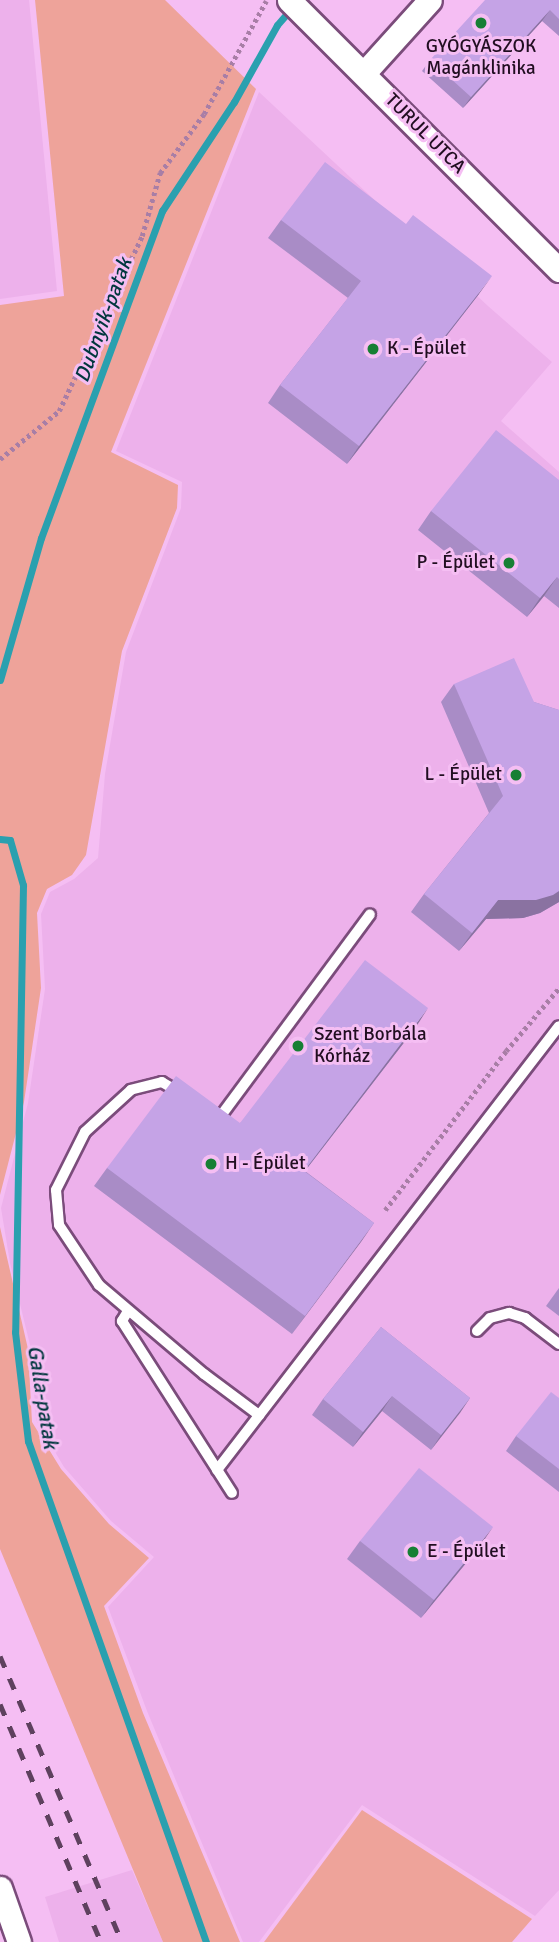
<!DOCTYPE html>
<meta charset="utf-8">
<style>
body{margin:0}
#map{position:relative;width:559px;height:1942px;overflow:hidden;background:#f5bef3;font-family:Signika,sans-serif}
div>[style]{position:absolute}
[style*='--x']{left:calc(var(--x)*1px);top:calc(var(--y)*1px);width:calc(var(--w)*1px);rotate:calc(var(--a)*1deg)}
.built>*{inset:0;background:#edb1eb}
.green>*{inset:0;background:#eea39a}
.stream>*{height:7px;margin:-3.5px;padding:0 3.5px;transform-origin:3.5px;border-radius:3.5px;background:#2aa0af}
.path>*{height:4.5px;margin-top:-2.25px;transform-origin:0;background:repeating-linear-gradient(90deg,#a87ea6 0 3.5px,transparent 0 7px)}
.roads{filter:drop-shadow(2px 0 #7b4c7b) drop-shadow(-2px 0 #7b4c7b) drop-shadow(0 2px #7b4c7b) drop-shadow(0 -2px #7b4c7b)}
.service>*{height:10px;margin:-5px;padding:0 5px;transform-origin:5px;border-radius:5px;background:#fff}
.minor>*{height:23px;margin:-11.5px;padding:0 11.5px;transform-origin:11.5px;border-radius:11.5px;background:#fff}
.rail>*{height:5px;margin-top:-2.5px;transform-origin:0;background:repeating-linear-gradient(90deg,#5e415e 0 12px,transparent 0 24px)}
.wall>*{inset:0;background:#a98cc6}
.shaded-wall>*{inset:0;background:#8a72a1}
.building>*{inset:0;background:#c5a3e6}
.dots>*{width:19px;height:19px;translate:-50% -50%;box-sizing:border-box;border:4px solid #f5bef3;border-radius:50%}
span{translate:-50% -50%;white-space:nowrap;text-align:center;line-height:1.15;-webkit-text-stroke:6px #f5bef3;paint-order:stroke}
.poi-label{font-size:19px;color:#210e21}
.left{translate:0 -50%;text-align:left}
.right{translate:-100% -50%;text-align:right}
.street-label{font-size:19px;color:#210e21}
.water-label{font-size:21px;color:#01373e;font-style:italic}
</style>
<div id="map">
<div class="built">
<i style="clip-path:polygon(0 0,29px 0,57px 291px,0 299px)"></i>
<i style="clip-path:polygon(259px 92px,488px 306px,552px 362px,501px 421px,559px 472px,559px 1890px,535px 1916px,362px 1805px,259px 1942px,243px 1942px,147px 1711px,108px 1607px,154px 1557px,111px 1521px,64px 1467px,36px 1420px,31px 1349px,10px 1263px,1px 1208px,28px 1103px,45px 989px,41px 914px,50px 892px,74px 879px,98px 858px,105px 774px,126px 652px,181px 508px,182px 482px,116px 451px)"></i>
<i style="clip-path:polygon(132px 1870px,163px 1942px,59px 1942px,45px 1897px)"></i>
</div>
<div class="green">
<i style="clip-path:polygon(35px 0,165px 0,256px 89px,111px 452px,178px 485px,177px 508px,122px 651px,86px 855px,72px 875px,47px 889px,37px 913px,41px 988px,24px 1102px,0 1195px,0 305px,64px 296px)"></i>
<i style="clip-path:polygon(0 1227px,28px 1349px,32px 1422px,61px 1469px,109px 1524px,149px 1558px,104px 1606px,143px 1713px,240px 1942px,163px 1942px,0 1549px)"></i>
<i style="clip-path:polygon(362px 1810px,532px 1919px,512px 1942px,264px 1942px)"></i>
</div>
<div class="stream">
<i style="--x:0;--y:680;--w:148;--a:-73.9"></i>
<i style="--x:41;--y:538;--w:349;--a:-69.7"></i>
<i style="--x:162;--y:211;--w:131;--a:-56.6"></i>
<i style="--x:234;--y:102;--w:88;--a:-60.8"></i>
<i style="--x:277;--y:25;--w:21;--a:-49"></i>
<i style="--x:0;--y:839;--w:10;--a:6"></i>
<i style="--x:10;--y:840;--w:47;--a:73.9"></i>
<i style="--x:23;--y:885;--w:447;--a:91"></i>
<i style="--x:15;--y:1332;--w:110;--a:83.2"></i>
<i style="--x:28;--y:1441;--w:532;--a:70.44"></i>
</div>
<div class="path">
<i style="--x:0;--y:459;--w:76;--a:-39.1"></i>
<i style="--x:59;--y:411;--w:194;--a:-64.6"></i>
<i style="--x:142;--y:236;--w:66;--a:-74.1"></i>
<i style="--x:160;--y:173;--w:74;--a:-53.3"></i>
<i style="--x:204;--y:114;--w:129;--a:-61.2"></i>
<i style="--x:385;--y:1210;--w:200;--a:-52.7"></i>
<i style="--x:506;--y:1051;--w:82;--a:-49.9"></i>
</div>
<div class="roads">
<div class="service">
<i style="--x:179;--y:1092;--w:20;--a:-150"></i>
<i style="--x:162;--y:1082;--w:32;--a:166"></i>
<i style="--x:131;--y:1090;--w:62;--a:137.6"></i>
<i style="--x:85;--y:1132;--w:65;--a:116.6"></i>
<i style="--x:56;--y:1190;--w:35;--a:85"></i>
<i style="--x:59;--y:1225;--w:72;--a:56.3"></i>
<i style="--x:99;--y:1285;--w:138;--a:40.3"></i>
<i style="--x:204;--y:1374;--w:69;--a:36.7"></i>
<i style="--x:214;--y:1114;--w:7;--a:27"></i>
<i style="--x:220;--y:1117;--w:252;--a:-53.5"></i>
<i style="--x:128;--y:1311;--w:12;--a:121"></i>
<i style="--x:122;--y:1321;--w:204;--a:57.4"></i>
<i style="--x:477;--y:1331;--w:18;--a:-45"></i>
<i style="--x:490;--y:1318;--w:20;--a:-15"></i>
<i style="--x:509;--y:1313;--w:17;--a:17"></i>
<i style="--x:525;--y:1318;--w:43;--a:37.4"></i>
<i style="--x:217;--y:1470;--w:560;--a:-52.39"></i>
</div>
<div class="minor">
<i style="--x:289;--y:0;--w:382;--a:45"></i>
<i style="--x:364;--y:73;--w:98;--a:-47.9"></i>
<i style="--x:0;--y:1888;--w:57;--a:70.6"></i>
</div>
</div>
<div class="rail">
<i style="--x:0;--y:1656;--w:311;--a:66.9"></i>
<i style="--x:0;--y:1704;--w:259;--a:67"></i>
</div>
<div class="wall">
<i style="clip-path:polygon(559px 0,559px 36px,542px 21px,463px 108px,422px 71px,430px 60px)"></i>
<i style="clip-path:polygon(281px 220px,406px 224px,479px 294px,347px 464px,268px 403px,280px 385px,348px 298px,268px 238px)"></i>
<i style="clip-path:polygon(559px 480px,559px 608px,544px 596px,527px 617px,418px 530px,431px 511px)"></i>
<i style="clip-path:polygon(454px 684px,534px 702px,559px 710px,559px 902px,540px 913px,523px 918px,486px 919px,459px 951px,411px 912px,424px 894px,489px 813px,441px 702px)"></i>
<i style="clip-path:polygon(416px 1027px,305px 1171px,374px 1223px,292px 1334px,94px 1186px,107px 1168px,240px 1123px)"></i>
<i style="clip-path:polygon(559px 1288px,559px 1316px,546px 1306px)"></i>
<i style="clip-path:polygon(381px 1327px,470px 1398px,431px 1450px,382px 1411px,353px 1447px,312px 1415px,323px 1399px)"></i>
<i style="clip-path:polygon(559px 1398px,559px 1492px,506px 1451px,516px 1436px)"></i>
<i style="clip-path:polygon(360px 1541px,480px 1546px,421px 1618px,347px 1559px)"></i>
</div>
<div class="shaded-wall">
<i style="clip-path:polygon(550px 10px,542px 21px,463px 108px,471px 97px)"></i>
<i style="clip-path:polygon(492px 276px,479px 294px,347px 464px,359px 446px)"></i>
<i style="clip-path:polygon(557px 577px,544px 596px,527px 617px,540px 598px)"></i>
<i style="clip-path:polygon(559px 891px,559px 902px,540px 913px,523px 918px,486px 919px,459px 951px,472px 933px,498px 900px)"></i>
<i style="clip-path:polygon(428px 1008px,416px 1027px,291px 1189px,304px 1171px)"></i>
<i style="clip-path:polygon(374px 1223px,361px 1242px,292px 1334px,305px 1316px)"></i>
<i style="clip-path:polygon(392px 1396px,382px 1411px,353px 1447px,363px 1432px)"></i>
<i style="clip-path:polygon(470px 1398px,460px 1413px,431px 1450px,441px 1435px)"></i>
<i style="clip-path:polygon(493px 1527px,480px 1546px,421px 1618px,434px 1600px)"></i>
</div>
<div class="building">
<i style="clip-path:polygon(485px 0,559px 0,559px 19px,550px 10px,471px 97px,430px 60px)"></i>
<i style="clip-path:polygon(325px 162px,406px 224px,413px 215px,492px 276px,359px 446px,280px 385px,361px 281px,281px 220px)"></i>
<i style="clip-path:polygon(496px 430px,559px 480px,559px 579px,557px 577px,540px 598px,431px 511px)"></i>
<i style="clip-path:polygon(514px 658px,534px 702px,559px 710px,559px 891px,553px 895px,536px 900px,498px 900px,472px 933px,424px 894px,503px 796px,454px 684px)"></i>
<i style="clip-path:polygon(365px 960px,428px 1008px,304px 1171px,374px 1223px,305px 1316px,107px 1168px,176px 1076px,240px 1123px)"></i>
<i style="clip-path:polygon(381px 1327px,470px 1398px,441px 1435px,392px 1396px,363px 1432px,323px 1399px)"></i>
<i style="clip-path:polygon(551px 1392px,559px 1398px,559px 1469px,516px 1436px)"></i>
<i style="clip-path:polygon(419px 1468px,493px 1527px,434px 1600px,360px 1541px)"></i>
</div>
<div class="dots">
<i style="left:481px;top:23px;background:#177f34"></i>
<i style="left:373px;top:349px;background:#177f34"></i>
<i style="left:509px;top:563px;background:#177f34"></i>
<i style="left:516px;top:775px;background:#177f34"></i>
<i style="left:298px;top:1046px;background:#177f34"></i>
<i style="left:211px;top:1164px;background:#177f34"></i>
<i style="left:413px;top:1552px;background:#177f34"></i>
</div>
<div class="poi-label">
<span style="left:481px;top:58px">GYÓGYÁSZOK<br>Magánklinika</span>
<span class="left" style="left:387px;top:349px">K - Épület</span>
<span class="right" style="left:495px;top:563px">P - Épület</span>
<span class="right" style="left:502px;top:775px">L - Épület</span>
<span class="left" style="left:314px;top:1046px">Szent Borbála<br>Kórház</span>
<span class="left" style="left:225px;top:1164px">H - Épület</span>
<span class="left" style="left:427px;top:1552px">E - Épület</span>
</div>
<div class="street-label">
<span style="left:425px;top:134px;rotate:45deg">TURUL UTCA</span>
</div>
<div class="water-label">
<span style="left:103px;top:320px;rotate:-70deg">Dubnyik-patak</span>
<span style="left:43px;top:1397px;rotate:81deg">Galla-patak</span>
</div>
</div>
